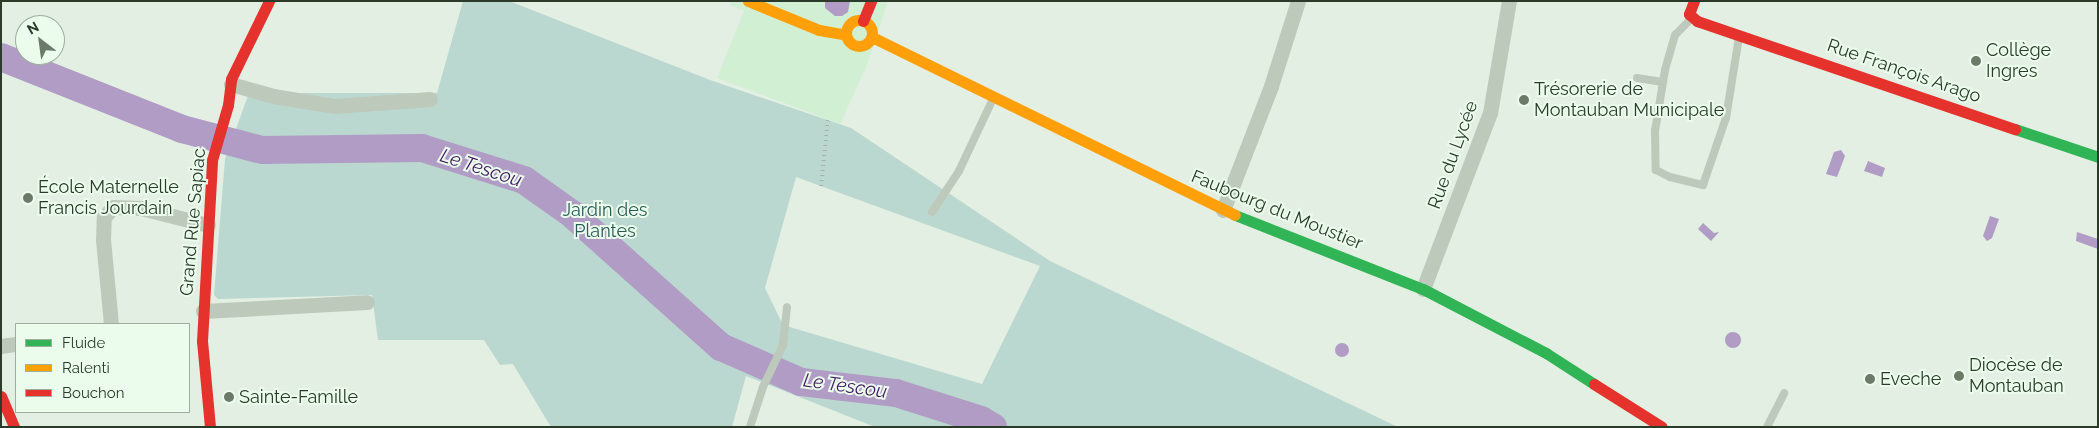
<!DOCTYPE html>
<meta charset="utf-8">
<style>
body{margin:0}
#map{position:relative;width:2099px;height:428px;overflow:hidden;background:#e3efe3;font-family:Raleway,sans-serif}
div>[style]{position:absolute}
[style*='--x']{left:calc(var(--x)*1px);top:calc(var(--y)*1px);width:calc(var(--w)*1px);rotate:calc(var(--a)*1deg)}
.green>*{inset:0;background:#bbd8d0}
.plaza>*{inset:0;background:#d1efd3}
.water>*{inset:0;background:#b09cc4}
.round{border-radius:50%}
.river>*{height:28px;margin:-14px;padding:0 14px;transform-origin:14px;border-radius:14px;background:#b09cc4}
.lane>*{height:8px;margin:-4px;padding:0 4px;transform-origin:4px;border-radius:4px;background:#bcc9bb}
.street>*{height:15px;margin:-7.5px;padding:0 7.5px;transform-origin:7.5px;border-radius:7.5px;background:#bcc9bb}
.fast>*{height:11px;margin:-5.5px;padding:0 5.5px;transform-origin:5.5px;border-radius:5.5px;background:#30b455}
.slow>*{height:11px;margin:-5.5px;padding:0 5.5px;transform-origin:5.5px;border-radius:5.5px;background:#ff9f0a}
.slow>.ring{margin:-5.5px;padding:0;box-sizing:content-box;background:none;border:11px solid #ff9f0a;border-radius:50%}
.jam>*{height:11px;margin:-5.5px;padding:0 5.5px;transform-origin:5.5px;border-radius:5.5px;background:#e5322d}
.rail>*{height:4px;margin-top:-2px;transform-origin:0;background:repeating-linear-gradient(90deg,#a7b1a6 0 1px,transparent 0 5px)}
.dots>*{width:14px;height:14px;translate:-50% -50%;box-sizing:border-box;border:2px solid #ebfcec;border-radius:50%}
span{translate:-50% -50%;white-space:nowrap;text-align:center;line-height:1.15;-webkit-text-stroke:4px #ebfcec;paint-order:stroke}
.poi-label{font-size:18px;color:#2c3b29}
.left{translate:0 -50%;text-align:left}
.street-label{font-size:18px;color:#2c3b29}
.park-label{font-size:18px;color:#295c56}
.water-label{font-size:19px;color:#431962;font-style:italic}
.frame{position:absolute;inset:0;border:2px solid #2c3b29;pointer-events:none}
.legend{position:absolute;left:15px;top:323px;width:175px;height:90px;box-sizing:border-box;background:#ebfcec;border:1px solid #9faf9e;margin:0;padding:6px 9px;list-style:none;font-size:15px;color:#2c3b29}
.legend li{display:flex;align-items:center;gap:10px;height:25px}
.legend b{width:25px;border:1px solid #9faf9e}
.north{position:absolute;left:15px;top:15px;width:50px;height:50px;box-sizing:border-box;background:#ebfcec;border:1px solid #9faf9e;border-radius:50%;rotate:330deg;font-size:14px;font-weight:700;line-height:20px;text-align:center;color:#2c3b29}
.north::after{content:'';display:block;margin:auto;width:18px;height:22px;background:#6c7a6a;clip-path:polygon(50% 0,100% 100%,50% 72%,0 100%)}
</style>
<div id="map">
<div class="green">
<i style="clip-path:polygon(evenodd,463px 1px,509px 1px,710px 80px,851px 128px,1050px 261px,1398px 427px,875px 427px,746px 376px,732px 427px,551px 427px,513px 364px,500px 365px,484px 340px,378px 340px,372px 295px,218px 299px,214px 295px,225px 159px,249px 93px,437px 93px,463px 1px,796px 177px,1040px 266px,982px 384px,783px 325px,765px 288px,796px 177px)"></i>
</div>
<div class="plaza">
<i style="clip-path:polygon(731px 1px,888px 1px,867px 65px,840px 124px,717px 78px,744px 11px,730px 5px)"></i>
</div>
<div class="water">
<i style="clip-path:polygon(850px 1px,848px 12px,842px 16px,835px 16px,825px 8px,825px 1px)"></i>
<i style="clip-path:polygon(1841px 150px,1845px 156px,1837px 177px,1826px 174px,1834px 152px)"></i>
<i style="clip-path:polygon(1868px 161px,1885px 168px,1882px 177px,1864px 171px)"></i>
<i style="clip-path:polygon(1990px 216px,1999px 219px,1992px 238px,1987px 241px,1983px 236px)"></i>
<i style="clip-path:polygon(1703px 223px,1714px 233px,1719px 232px,1711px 241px,1698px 229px)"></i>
<i style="clip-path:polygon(2077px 232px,2098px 239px,2098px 249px,2076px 241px)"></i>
<i class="round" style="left:1725px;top:332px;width:16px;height:16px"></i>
<i class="round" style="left:1335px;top:343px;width:14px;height:14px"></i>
</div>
<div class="river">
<i style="--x:1;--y:57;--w:195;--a:21.7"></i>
<i style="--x:182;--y:129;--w:83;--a:14.7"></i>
<i style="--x:262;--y:150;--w:160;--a:-0.7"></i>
<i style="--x:422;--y:148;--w:107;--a:17.4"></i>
<i style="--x:524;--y:180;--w:59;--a:35.3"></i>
<i style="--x:572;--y:214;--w:200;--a:41.8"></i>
<i style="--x:721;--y:347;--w:87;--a:23.6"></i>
<i style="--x:801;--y:382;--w:96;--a:6.6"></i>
<i style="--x:896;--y:393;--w:89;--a:17.6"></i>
<i style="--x:981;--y:420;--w:14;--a:30"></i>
</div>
<div class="lane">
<i style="--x:1692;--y:18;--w:24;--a:135"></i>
<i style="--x:1675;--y:35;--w:36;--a:106"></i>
<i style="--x:1665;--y:70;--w:62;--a:99.3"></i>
<i style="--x:1655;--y:131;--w:39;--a:89"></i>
<i style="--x:1656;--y:170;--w:16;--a:27"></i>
<i style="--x:1670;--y:177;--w:34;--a:14"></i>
<i style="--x:1703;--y:185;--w:71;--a:-71.1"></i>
<i style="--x:1726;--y:118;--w:82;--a:-80.9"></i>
<i style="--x:1637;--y:78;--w:26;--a:9"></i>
<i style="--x:932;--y:212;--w:49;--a:-56.6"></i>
<i style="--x:959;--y:171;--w:77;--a:-64.8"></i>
<i style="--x:750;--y:427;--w:42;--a:-72"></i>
<i style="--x:763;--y:387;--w:47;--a:-64.5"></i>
<i style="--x:783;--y:345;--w:38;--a:-84"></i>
<i style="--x:1767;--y:427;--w:38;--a:-63"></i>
</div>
<div class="street">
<i style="--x:231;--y:84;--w:44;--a:15.9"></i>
<i style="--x:273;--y:96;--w:63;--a:9.2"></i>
<i style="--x:335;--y:106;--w:95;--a:-4.2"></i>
<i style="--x:1223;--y:210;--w:133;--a:-68.8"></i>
<i style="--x:1271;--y:86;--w:89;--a:-72.4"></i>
<i style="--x:1423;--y:289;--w:188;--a:-69.2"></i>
<i style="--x:1490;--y:113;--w:114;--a:-80.4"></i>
<i style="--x:203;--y:311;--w:164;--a:-3.1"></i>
<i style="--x:111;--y:324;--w:84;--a:-95.4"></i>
<i style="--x:103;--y:240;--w:23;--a:-88"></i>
<i style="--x:104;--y:217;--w:13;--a:-48"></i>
<i style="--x:113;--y:207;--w:28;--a:2"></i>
<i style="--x:141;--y:208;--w:69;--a:14.2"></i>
<i style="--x:1;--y:346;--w:15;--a:-8"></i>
</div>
<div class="fast">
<i style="--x:2015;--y:129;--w:88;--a:18.6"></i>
<i style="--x:1235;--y:215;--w:202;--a:21.5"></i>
<i style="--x:1423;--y:289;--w:139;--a:27.5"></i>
<i style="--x:1546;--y:353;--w:57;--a:32.9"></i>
</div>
<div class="slow">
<i style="--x:748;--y:1;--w:77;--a:22.2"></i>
<i style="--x:819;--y:30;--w:27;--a:10"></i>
<i class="ring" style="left:846px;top:20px;width:15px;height:15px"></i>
<i style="--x:872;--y:37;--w:404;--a:26.1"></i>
</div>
<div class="jam">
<i style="--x:1694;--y:1;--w:14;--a:111"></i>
<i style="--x:1689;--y:14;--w:11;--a:41"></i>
<i style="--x:1697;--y:21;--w:336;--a:18.8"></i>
<i style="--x:863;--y:21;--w:22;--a:-68"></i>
<i style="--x:1594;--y:384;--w:80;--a:32.3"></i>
<i style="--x:1;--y:396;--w:34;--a:67"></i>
<i style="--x:210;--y:427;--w:86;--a:-95.3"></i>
<i style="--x:202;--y:341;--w:181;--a:-86.8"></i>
<i style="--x:212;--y:160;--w:57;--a:-73.8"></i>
<i style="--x:228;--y:105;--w:26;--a:-83"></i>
<i style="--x:231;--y:79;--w:87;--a:-64"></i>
</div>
<div class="rail">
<i style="--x:821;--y:186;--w:67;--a:-84"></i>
</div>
<div class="dots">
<i style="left:1976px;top:61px;background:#6c7a6a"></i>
<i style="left:1524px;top:100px;background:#6c7a6a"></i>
<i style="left:28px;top:198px;background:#6c7a6a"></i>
<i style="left:1959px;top:376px;background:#6c7a6a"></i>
<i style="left:1870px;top:379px;background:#6c7a6a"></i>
<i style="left:229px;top:397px;background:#6c7a6a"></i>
</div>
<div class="poi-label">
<span class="left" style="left:1986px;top:61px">Collège<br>Ingres</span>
<span class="left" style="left:1534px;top:100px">Trésorerie de<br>Montauban Municipale</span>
<span class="left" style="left:38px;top:198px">École Maternelle<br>Francis Jourdain</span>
<span class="left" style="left:1969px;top:376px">Diocèse de<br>Montauban</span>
<span class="left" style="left:1880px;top:379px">Eveche</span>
<span class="left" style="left:239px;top:397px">Sainte-Famille</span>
</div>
<div class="street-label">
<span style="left:1904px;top:71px;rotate:19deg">Rue François Arago</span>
<span style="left:1453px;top:155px;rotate:-70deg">Rue du Lycée</span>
<span style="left:1277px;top:210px;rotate:22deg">Faubourg du Moustier</span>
<span style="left:193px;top:222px;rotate:-85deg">Grand Rue Sapiac</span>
</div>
<div class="park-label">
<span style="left:605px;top:221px">Jardin des<br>Plantes</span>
</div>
<div class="water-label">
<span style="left:481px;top:168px;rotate:18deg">Le Tescou</span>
<span style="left:845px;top:386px;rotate:8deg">Le Tescou</span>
</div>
<div class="frame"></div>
<ul class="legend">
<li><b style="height:6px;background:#30b455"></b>Fluide</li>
<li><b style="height:6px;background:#ff9f0a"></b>Ralenti</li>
<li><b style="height:6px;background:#e5322d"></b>Bouchon</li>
</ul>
<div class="north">N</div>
</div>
